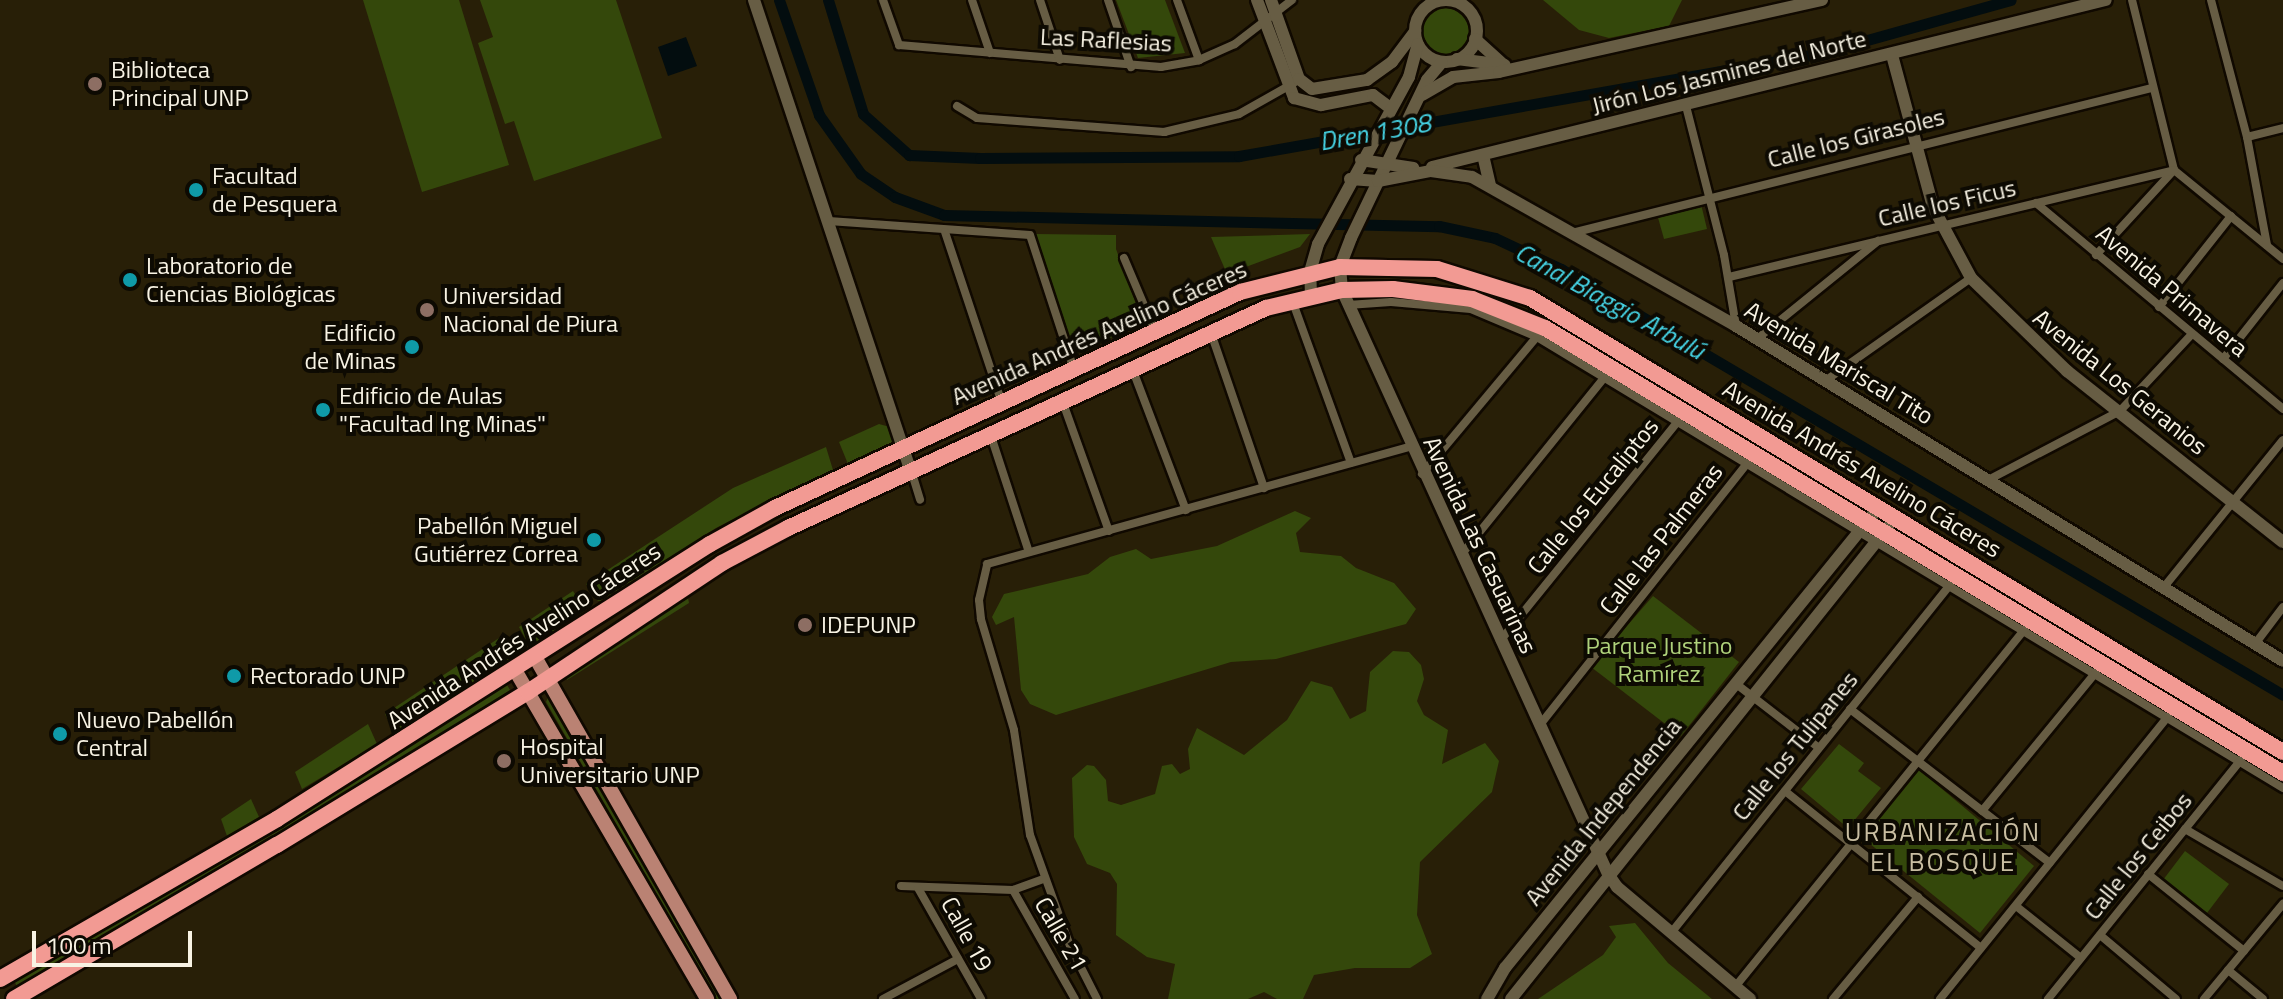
<!DOCTYPE html>
<meta charset="utf-8">
<style>
body{margin:0}
#map{position:relative;width:2283px;height:999px;overflow:hidden;background:#281f07;font-family:"Titillium Web",sans-serif}
div>[style]{position:absolute}
[style*='--x']{left:calc(var(--x)*1px);top:calc(var(--y)*1px);width:calc(var(--w)*1px);rotate:calc(var(--a)*1deg)}
.green>*{inset:0;background:#34480b}
.round{border-radius:50%}
.water>*{inset:0;background:#030d0f}
.canal>*{height:11px;margin:-5.5px;padding:0 5.5px;transform-origin:5.5px;border-radius:5.5px;background:#030d0f}
.roads{filter:drop-shadow(2px 0 #100900) drop-shadow(-2px 0 #100900) drop-shadow(0 2px #100900) drop-shadow(0 -2px #100900)}
.street>*{height:8px;margin:-4px;padding:0 4px;transform-origin:4px;border-radius:4px;background:#675d44}
.secondary>*{height:12px;margin:-6px;padding:0 6px;transform-origin:6px;border-radius:6px;background:#675d44}
.secondary>.ring{margin:-6px;padding:0;box-sizing:content-box;background:none;border:12px solid #675d44;border-radius:50%}
.primary>*{height:14px;margin:-7px;padding:0 7px;transform-origin:7px;border-radius:7px;background:#ba8273}
.highway>*{height:16px;margin:-8px;padding:0 8px;transform-origin:8px;border-radius:8px;background:#f29a93}
.dots>*{width:22px;height:22px;translate:-50% -50%;box-sizing:border-box;border:4px solid #0d0a02;border-radius:50%}
span{translate:-50% -50%;white-space:nowrap;text-align:center;line-height:1.15;-webkit-text-stroke:8px #0d0a02;paint-order:stroke}
.street-label{font-size:24px;color:#f8f3e4}
.poi-label{font-size:24px;color:#f8f3e4}
.left{translate:0 -50%;text-align:left}
.right{translate:-100% -50%;text-align:right}
.park-label{font-size:24px;color:#afd27b}
.water-label{font-size:26px;color:#46d4e5;font-style:italic}
.neighbourhood-label{font-size:26px;color:#c9bea2;letter-spacing:2px}
.scale{position:absolute;left:32px;top:931px;width:160px;height:36px;box-sizing:border-box;border:4px solid #f8f3e4;border-top:0;padding-left:10px;font-size:24px;line-height:28px;white-space:nowrap;color:#f8f3e4;-webkit-text-stroke:6px #0d0a02;paint-order:stroke}
</style>
<div id="map">
<div class="green">
<i style="clip-path:polygon(363px 0,459px 0,509px 165px,422px 192px)"></i>
<i style="clip-path:polygon(480px 0,616px 0,662px 138px,534px 181px,514px 121px,505px 124px,478px 43px,493px 37px)"></i>
<i style="clip-path:polygon(1116px 0,1165px 0,1185px 53px,1138px 58px)"></i>
<i style="clip-path:polygon(1543px 0,1682px 0,1669px 26px,1609px 38px,1579px 30px)"></i>
<i class="round" style="left:1421px;top:8px;width:48px;height:48px"></i>
<i style="clip-path:polygon(1701px 204px,1707px 229px,1664px 239px,1657px 214px)"></i>
<i style="clip-path:polygon(1035px 234px,1116px 235px,1116px 249px,1143px 323px,1074px 355px,1042px 271px)"></i>
<i style="clip-path:polygon(1310px 234px,1300px 247px,1227px 274px,1211px 237px)"></i>
<i style="clip-path:polygon(879px 424px,890px 427px,895px 444px,848px 464px,839px 442px)"></i>
<i style="clip-path:polygon(826px 447px,833px 470px,716px 528px,605px 601px,598px 601px,586px 584px,733px 488px)"></i>
<i style="clip-path:polygon(1295px 511px,1311px 518px,1296px 533px,1300px 552px,1341px 556px,1356px 568px,1394px 583px,1416px 609px,1406px 624px,1276px 659px,1231px 662px,1056px 715px,1030px 704px,1021px 690px,1014px 617px,996px 625px,992px 617px,1004px 594px,1088px 574px,1110px 557px,1136px 549px,1151px 559px,1217px 546px)"></i>
<i style="clip-path:polygon(573px 591px,586px 612px,534px 647px,529px 645px,519px 627px)"></i>
<i style="clip-path:polygon(1653px 596px,1739px 662px,1681px 736px,1591px 667px)"></i>
<i style="clip-path:polygon(688px 598px,689px 603px,567px 680px,566px 676px)"></i>
<i style="clip-path:polygon(502px 636px,512px 660px,400px 730px,392px 729px,385px 714px)"></i>
<i style="clip-path:polygon(1393px 651px,1409px 652px,1421px 665px,1424px 679px,1417px 701px,1424px 715px,1448px 730px,1442px 764px,1485px 743px,1499px 761px,1492px 792px,1420px 862px,1417px 915px,1432px 954px,1410px 968px,1355px 968px,1314px 975px,1303px 999px,1277px 999px,1264px 992px,1248px 999px,1168px 999px,1175px 964px,1147px 957px,1116px 935px,1117px 884px,1110px 873px,1087px 864px,1074px 837px,1072px 778px,1087px 765px,1094px 766px,1106px 780px,1108px 801px,1121px 805px,1155px 794px,1162px 766px,1172px 764px,1180px 774px,1190px 769px,1188px 749px,1197px 728px,1244px 755px,1287px 720px,1311px 681px,1332px 687px,1350px 719px,1366px 711px,1370px 672px)"></i>
<i style="clip-path:polygon(506px 683px,510px 690px,368px 782px,17px 987px,14px 980px,333px 793px)"></i>
<i style="clip-path:polygon(548px 697px,552px 697px,726px 999px,717px 999px,546px 702px)"></i>
<i style="clip-path:polygon(368px 724px,377px 744px,302px 789px,295px 772px)"></i>
<i style="clip-path:polygon(1839px 744px,1864px 763px,1858px 771px,1881px 788px,1848px 828px,1801px 789px)"></i>
<i style="clip-path:polygon(1917px 768px,2034px 866px,1980px 933px,1859px 835px)"></i>
<i style="clip-path:polygon(251px 799px,259px 817px,227px 836px,221px 819px)"></i>
<i style="clip-path:polygon(2185px 851px,2229px 884px,2207px 913px,2163px 880px)"></i>
<i style="clip-path:polygon(1635px 923px,1668px 963px,1712px 999px,1538px 999px,1603px 955px,1616px 937px,1609px 926px)"></i>
</div>
<div class="water">
<i style="clip-path:polygon(686px 37px,697px 66px,668px 76px,658px 47px)"></i>
</div>
<div class="canal">
<i style="--x:779;--y:0;--w:122;--a:70.8"></i>
<i style="--x:819;--y:115;--w:72;--a:54.6"></i>
<i style="--x:861;--y:174;--w:41;--a:34.1"></i>
<i style="--x:895;--y:197;--w:52;--a:20.2"></i>
<i style="--x:944;--y:215;--w:495;--a:1.3"></i>
<i style="--x:1439;--y:226;--w:57;--a:12.1"></i>
<i style="--x:1495;--y:238;--w:73;--a:25.2"></i>
<i style="--x:1561;--y:269;--w:838;--a:30.54"></i>
<i style="--x:828;--y:0;--w:119;--a:72.9"></i>
<i style="--x:863;--y:114;--w:62;--a:41.7"></i>
<i style="--x:909;--y:155;--w:71;--a:2.4"></i>
<i style="--x:980;--y:158;--w:259;--a:-0.4"></i>
<i style="--x:1239;--y:156;--w:587;--a:-10.01"></i>
<i style="--x:1817;--y:54;--w:201;--a:-15.6"></i>
</div>
<div class="roads">
<div class="street">
<i style="--x:883;--y:0;--w:48;--a:70.4"></i>
<i style="--x:899;--y:45;--w:263;--a:4.8"></i>
<i style="--x:1161;--y:67;--w:39;--a:-10"></i>
<i style="--x:1199;--y:60;--w:39;--a:-24"></i>
<i style="--x:1235;--y:44;--w:72;--a:-37.7"></i>
<i style="--x:972;--y:0;--w:56;--a:71.2"></i>
<i style="--x:1040;--y:0;--w:63;--a:71.6"></i>
<i style="--x:1108;--y:0;--w:71;--a:71.1"></i>
<i style="--x:1177;--y:0;--w:64;--a:69.9"></i>
<i style="--x:2132;--y:0;--w:175;--a:76.1"></i>
<i style="--x:2174;--y:170;--w:141;--a:39.2"></i>
<i style="--x:2211;--y:0;--w:142;--a:75.3"></i>
<i style="--x:2247;--y:137;--w:110;--a:79.5"></i>
<i style="--x:957;--y:106;--w:23;--a:31"></i>
<i style="--x:977;--y:118;--w:188;--a:4.3"></i>
<i style="--x:1164;--y:132;--w:77;--a:-13.5"></i>
<i style="--x:1239;--y:114;--w:63;--a:-29.4"></i>
<i style="--x:1686;--y:106;--w:154;--a:75.7"></i>
<i style="--x:1724;--y:255;--w:72;--a:80.4"></i>
<i style="--x:2247;--y:137;--w:37;--a:-14"></i>
<i style="--x:2036;--y:203;--w:322;--a:39.8"></i>
<i style="--x:829;--y:221;--w:201;--a:4"></i>
<i style="--x:1030;--y:235;--w:142;--a:71.9"></i>
<i style="--x:945;--y:232;--w:180;--a:71.6"></i>
<i style="--x:1572;--y:233;--w:598;--a:-14.04"></i>
<i style="--x:2096;--y:255;--w:115;--a:-47.5"></i>
<i style="--x:1124;--y:258;--w:79;--a:67"></i>
<i style="--x:1729;--y:277;--w:458;--a:-13.5"></i>
<i style="--x:1292;--y:300;--w:173;--a:70.1"></i>
<i style="--x:1348;--y:305;--w:43;--a:-4"></i>
<i style="--x:1391;--y:302;--w:80;--a:5"></i>
<i style="--x:1471;--y:309;--w:72;--a:23"></i>
<i style="--x:1537;--y:337;--w:872;--a:31.16"></i>
<i style="--x:2159;--y:307;--w:116;--a:-51.6"></i>
<i style="--x:1211;--y:333;--w:164;--a:71.1"></i>
<i style="--x:1757;--y:339;--w:156;--a:-39"></i>
<i style="--x:2223;--y:359;--w:97;--a:-51.7"></i>
<i style="--x:1132;--y:368;--w:152;--a:69.2"></i>
<i style="--x:1825;--y:381;--w:179;--a:-35.2"></i>
<i style="--x:1062;--y:400;--w:139;--a:70.3"></i>
<i style="--x:990;--y:433;--w:122;--a:71.9"></i>
<i style="--x:911;--y:470;--w:31;--a:73"></i>
<i style="--x:1422;--y:474;--w:182;--a:-50.1"></i>
<i style="--x:1990;--y:479;--w:147;--a:-27.6"></i>
<i style="--x:2120;--y:411;--w:105;--a:-46.9"></i>
<i style="--x:1461;--y:555;--w:234;--a:-51.1"></i>
<i style="--x:2164;--y:587;--w:189;--a:-51"></i>
<i style="--x:1500;--y:641;--w:286;--a:-51"></i>
<i style="--x:2255;--y:644;--w:46;--a:-52.9"></i>
<i style="--x:1735;--y:683;--w:106;--a:37.7"></i>
<i style="--x:1850;--y:709;--w:252;--a:37.6"></i>
<i style="--x:1539;--y:726;--w:340;--a:-51.6"></i>
<i style="--x:1785;--y:791;--w:251;--a:38.7"></i>
<i style="--x:1982;--y:811;--w:180;--a:-50.6"></i>
<i style="--x:2185;--y:829;--w:113;--a:30.2"></i>
<i style="--x:2148;--y:874;--w:123;--a:38.7"></i>
<i style="--x:901;--y:886;--w:112;--a:2"></i>
<i style="--x:1013;--y:890;--w:33;--a:-20"></i>
<i style="--x:918;--y:888;--w:128;--a:60.4"></i>
<i style="--x:1013;--y:890;--w:125;--a:60.4"></i>
<i style="--x:2016;--y:906;--w:83;--a:38.7"></i>
<i style="--x:1671;--y:933;--w:447;--a:-51.3"></i>
<i style="--x:2100;--y:935;--w:99;--a:40.1"></i>
<i style="--x:2228;--y:970;--w:45;--a:39.6"></i>
<i style="--x:1735;--y:987;--w:461;--a:-51"></i>
<i style="--x:883;--y:999;--w:85;--a:-28.1"></i>
<i style="--x:1097;--y:999;--w:59;--a:-117"></i>
<i style="--x:1070;--y:946;--w:118;--a:-109.8"></i>
<i style="--x:1030;--y:835;--w:106;--a:-98.7"></i>
<i style="--x:1014;--y:730;--w:116;--a:-106.6"></i>
<i style="--x:981;--y:619;--w:19;--a:-96"></i>
<i style="--x:979;--y:600;--w:37;--a:-77"></i>
<i style="--x:987;--y:564;--w:439;--a:-15.5"></i>
<i style="--x:1833;--y:999;--w:133;--a:-50.2"></i>
<i style="--x:1940;--y:999;--w:363;--a:-51.1"></i>
<i style="--x:2048;--y:999;--w:307;--a:-51.1"></i>
<i style="--x:2204;--y:999;--w:124;--a:-50.3"></i>
</div>
<div class="secondary">
<i style="--x:754;--y:0;--w:493;--a:71.6"></i>
<i style="--x:1257;--y:0;--w:105;--a:69.3"></i>
<i style="--x:1294;--y:98;--w:28;--a:15"></i>
<i style="--x:1321;--y:105;--w:53;--a:-10.9"></i>
<i style="--x:1373;--y:95;--w:21;--a:37"></i>
<i style="--x:1271;--y:0;--w:84;--a:70.5"></i>
<i style="--x:1299;--y:79;--w:16;--a:38"></i>
<i style="--x:1312;--y:89;--w:56;--a:-9.3"></i>
<i style="--x:1367;--y:80;--w:31;--a:-36"></i>
<i style="--x:1392;--y:62;--w:39;--a:-53"></i>
<i class="ring" style="left:1415px;top:0;width:50px;height:50px"></i>
<i style="--x:1475;--y:39;--w:39;--a:42"></i>
<i style="--x:1892;--y:55;--w:157;--a:74.9"></i>
<i style="--x:1933;--y:207;--w:81;--a:61.8"></i>
<i style="--x:1971;--y:278;--w:134;--a:44.1"></i>
<i style="--x:2067;--y:371;--w:275;--a:38.4"></i>
<i style="--x:1457;--y:59;--w:48;--a:7.1"></i>
<i style="--x:1442;--y:62;--w:23;--a:130"></i>
<i style="--x:1427;--y:80;--w:175;--a:115.7"></i>
<i style="--x:1351;--y:238;--w:31;--a:111"></i>
<i style="--x:1340;--y:267;--w:23;--a:85"></i>
<i style="--x:1342;--y:290;--w:642;--a:65.51"></i>
<i style="--x:1608;--y:874;--w:16;--a:55"></i>
<i style="--x:1617;--y:887;--w:174;--a:40.1"></i>
<i style="--x:1422;--y:95;--w:36;--a:-30"></i>
<i style="--x:1453;--y:77;--w:46;--a:-6.2"></i>
<i style="--x:1499;--y:72;--w:331;--a:-12.6"></i>
<i style="--x:1483;--y:155;--w:32;--a:77"></i>
<i style="--x:1361;--y:160;--w:53;--a:8.7"></i>
<i style="--x:1432;--y:167;--w:694;--a:-13.92"></i>
<i style="--x:1350;--y:179;--w:28;--a:4"></i>
<i style="--x:1378;--y:181;--w:54;--a:-10.7"></i>
<i style="--x:1431;--y:171;--w:41;--a:8.3"></i>
<i style="--x:1472;--y:177;--w:303;--a:29.4"></i>
<i style="--x:1736;--y:326;--w:641;--a:31.48"></i>
<i style="--x:1311;--y:295;--w:23;--a:-92"></i>
<i style="--x:1310;--y:272;--w:29;--a:-74"></i>
<i style="--x:1318;--y:244;--w:190;--a:-61.4"></i>
<i style="--x:1409;--y:77;--w:34;--a:-75"></i>
<i style="--x:1487;--y:999;--w:36;--a:-60"></i>
<i style="--x:1505;--y:968;--w:594;--a:-50.95"></i>
<i style="--x:1511;--y:999;--w:604;--a:-51.38"></i>
</div>
<div class="primary">
<i style="--x:535;--y:657;--w:394;--a:60.3"></i>
<i style="--x:515;--y:670;--w:381;--a:59.7"></i>
</div>
<div class="highway">
<i style="--x:0;--y:979;--w:320;--a:-30"></i>
<i style="--x:277;--y:819;--w:513;--a:-32.42"></i>
<i style="--x:710;--y:544;--w:74;--a:-29"></i>
<i style="--x:775;--y:508;--w:513;--a:-24.92"></i>
<i style="--x:1240;--y:292;--w:103;--a:-14"></i>
<i style="--x:1340;--y:267;--w:97;--a:1.2"></i>
<i style="--x:1437;--y:269;--w:97;--a:17.3"></i>
<i style="--x:1530;--y:298;--w:879;--a:31.09"></i>
<i style="--x:14;--y:999;--w:305;--a:-30.4"></i>
<i style="--x:277;--y:845;--w:294;--a:-31.4"></i>
<i style="--x:528;--y:692;--w:233;--a:-33.6"></i>
<i style="--x:722;--y:563;--w:75;--a:-27.9"></i>
<i style="--x:788;--y:528;--w:526;--a:-24.71"></i>
<i style="--x:1266;--y:308;--w:78;--a:-13.3"></i>
<i style="--x:1342;--y:290;--w:51;--a:-1.1"></i>
<i style="--x:1393;--y:289;--w:80;--a:7.2"></i>
<i style="--x:1472;--y:299;--w:79;--a:21.7"></i>
<i style="--x:1545;--y:328;--w:862;--a:31.09"></i>
</div>
</div>
<div class="dots">
<i style="left:95px;top:84px;background:#8d6e63"></i>
<i style="left:196px;top:190px;background:#0f9aa8"></i>
<i style="left:130px;top:280px;background:#0f9aa8"></i>
<i style="left:427px;top:310px;background:#8d6e63"></i>
<i style="left:412px;top:347px;background:#0f9aa8"></i>
<i style="left:323px;top:410px;background:#0f9aa8"></i>
<i style="left:594px;top:540px;background:#0f9aa8"></i>
<i style="left:805px;top:625px;background:#8d6e63"></i>
<i style="left:234px;top:676px;background:#0f9aa8"></i>
<i style="left:60px;top:734px;background:#0f9aa8"></i>
<i style="left:504px;top:761px;background:#8d6e63"></i>
</div>
<div class="street-label">
<span style="left:1106px;top:40px;rotate:3deg">Las Raflesias</span>
<span style="left:1729px;top:72px;rotate:-14deg">Jirón Los Jasmines del Norte</span>
<span style="left:1856px;top:138px;rotate:-14deg">Calle los Girasoles</span>
<span style="left:1947px;top:203px;rotate:-13deg">Calle los Ficus</span>
<span style="left:2172px;top:291px;rotate:40deg">Avenida Primavera</span>
<span style="left:1099px;top:333px;rotate:-24deg">Avenida Andrés Avelino Cáceres</span>
<span style="left:1839px;top:363px;rotate:31deg">Avenida Mariscal Tito</span>
<span style="left:2120px;top:382px;rotate:39deg">Avenida Los Geranios</span>
<span style="left:1862px;top:469px;rotate:31deg">Avenida Andrés Avelino Cáceres</span>
<span style="left:1593px;top:496px;rotate:-51deg">Calle los Eucaliptos</span>
<span style="left:1661px;top:539px;rotate:-52deg">Calle las Palmeras</span>
<span style="left:1480px;top:545px;rotate:65deg">Avenida Las Casuarinas</span>
<span style="left:524px;top:636px;rotate:-33deg">Avenida Andrés Avelino Cáceres</span>
<span style="left:1795px;top:746px;rotate:-51deg">Calle los Tulipanes</span>
<span style="left:1603px;top:812px;rotate:-51deg">Avenida Independencia</span>
<span style="left:2138px;top:856px;rotate:-51deg">Calle los Ceibos</span>
<span style="left:967px;top:934px;rotate:61deg">Calle 19</span>
<span style="left:1061px;top:934px;rotate:60deg">Calle 21</span>
</div>
<div class="poi-label">
<span class="left" style="left:111px;top:84px">Biblioteca<br>Principal UNP</span>
<span class="left" style="left:212px;top:190px">Facultad<br>de Pesquera</span>
<span class="left" style="left:146px;top:280px">Laboratorio de<br>Ciencias Biológicas</span>
<span class="left" style="left:443px;top:310px">Universidad<br>Nacional de Piura</span>
<span class="right" style="left:396px;top:347px">Edificio<br>de Minas</span>
<span class="left" style="left:339px;top:410px">Edificio de Aulas<br>"Facultad Ing Minas"</span>
<span class="right" style="left:578px;top:540px">Pabellón Miguel<br>Gutiérrez Correa</span>
<span class="left" style="left:821px;top:625px">IDEPUNP</span>
<span class="left" style="left:250px;top:676px">Rectorado UNP</span>
<span class="left" style="left:76px;top:734px">Nuevo Pabellón<br>Central</span>
<span class="left" style="left:520px;top:761px">Hospital<br>Universitario UNP</span>
</div>
<div class="park-label">
<span style="left:1659px;top:660px">Parque Justino<br>Ramírez</span>
</div>
<div class="water-label">
<span style="left:1375px;top:132px;rotate:-10deg">Dren 1308</span>
<span style="left:1610px;top:301px;rotate:29deg">Canal Biaggio Arbulú</span>
</div>
<div class="neighbourhood-label">
<span style="left:1943px;top:847px">URBANIZACIÓN<br>EL BOSQUE</span>
</div>
<div class="scale">100 m</div>
</div>
